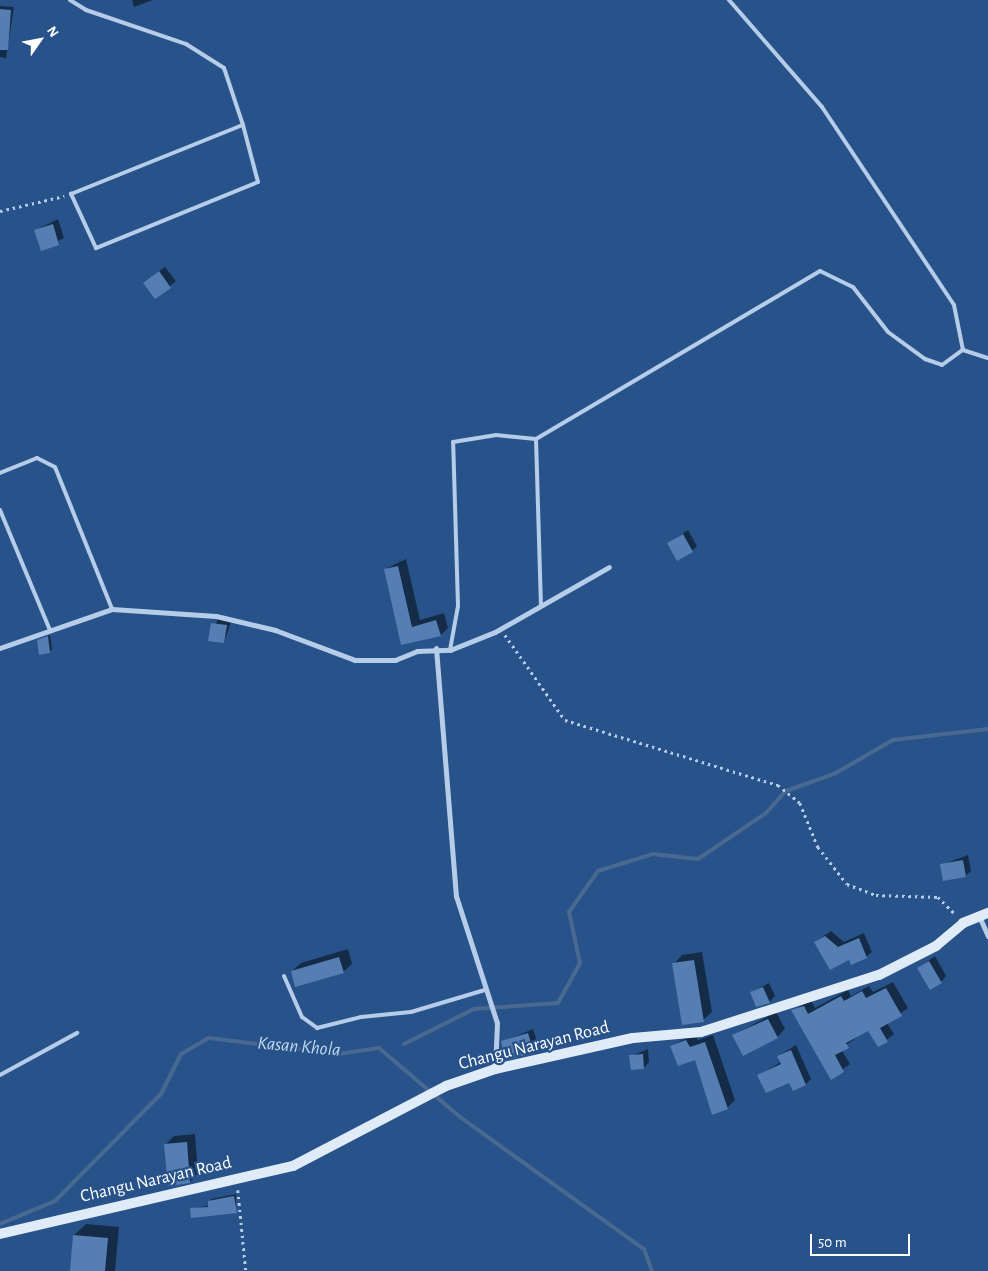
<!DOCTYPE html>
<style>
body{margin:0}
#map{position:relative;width:988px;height:1271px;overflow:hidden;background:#28538a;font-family:"Alegreya Sans",sans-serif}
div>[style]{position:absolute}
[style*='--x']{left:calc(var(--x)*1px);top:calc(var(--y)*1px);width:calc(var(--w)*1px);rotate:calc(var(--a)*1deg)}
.shadow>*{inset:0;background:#0007}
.stream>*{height:4px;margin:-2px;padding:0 2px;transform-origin:2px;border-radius:2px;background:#4a6990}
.building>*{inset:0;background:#557fb3}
.path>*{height:2.5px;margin-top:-1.25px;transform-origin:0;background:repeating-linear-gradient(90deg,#b6cde9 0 2.5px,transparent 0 6.5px)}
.service>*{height:4px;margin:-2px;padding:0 2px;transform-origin:2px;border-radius:2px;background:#b6cde9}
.minor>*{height:5px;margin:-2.5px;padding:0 2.5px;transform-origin:2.5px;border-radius:2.5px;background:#b6cde9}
.secondary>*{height:10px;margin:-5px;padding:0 5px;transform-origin:5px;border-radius:5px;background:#e0ebf8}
span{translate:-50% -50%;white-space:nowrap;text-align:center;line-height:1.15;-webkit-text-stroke:4.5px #28538a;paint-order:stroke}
.street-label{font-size:18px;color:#fff}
.water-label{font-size:19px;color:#c2d7f0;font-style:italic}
.north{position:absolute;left:15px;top:15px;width:50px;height:50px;-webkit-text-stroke:4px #28538a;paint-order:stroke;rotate:57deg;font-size:14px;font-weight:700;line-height:20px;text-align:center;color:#fff}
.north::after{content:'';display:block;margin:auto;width:18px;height:22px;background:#fff;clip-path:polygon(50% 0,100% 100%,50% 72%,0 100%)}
.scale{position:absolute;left:810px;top:1234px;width:100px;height:22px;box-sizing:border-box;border:2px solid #fff;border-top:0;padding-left:6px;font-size:15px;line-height:18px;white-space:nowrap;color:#fff;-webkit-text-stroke:4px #28538a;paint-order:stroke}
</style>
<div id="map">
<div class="shadow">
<i style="clip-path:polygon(132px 0,153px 0,134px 7px)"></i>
<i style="clip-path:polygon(0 6px,14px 7px,6px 58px,0 57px)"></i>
<i style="clip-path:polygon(58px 219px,64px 238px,42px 249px,36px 230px)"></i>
<i style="clip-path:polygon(165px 267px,176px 281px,155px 298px,150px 278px)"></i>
<i style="clip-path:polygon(688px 530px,697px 546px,692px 551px,668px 543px)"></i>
<i style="clip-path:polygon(406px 559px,420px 620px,444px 613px,448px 628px,441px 635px,402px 644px,385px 569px)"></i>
<i style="clip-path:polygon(218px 618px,232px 620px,224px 642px,210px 640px)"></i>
<i style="clip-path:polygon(50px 635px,52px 649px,50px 651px,38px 640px)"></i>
<i style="clip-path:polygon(968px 855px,971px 871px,965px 876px,941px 865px)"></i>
<i style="clip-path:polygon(831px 931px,844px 942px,864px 933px,872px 952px,866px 957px,815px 942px)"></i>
<i style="clip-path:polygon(348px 949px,352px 964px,343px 972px,292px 971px,301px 963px)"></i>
<i style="clip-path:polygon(702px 952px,712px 1012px,703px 1020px,674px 964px,682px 955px)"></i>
<i style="clip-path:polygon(935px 956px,946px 976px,941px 982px,918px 968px)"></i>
<i style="clip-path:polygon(893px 982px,908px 1008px,887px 1023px,894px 1034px,879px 1046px,868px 1029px,841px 1049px,850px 1064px,831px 1078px,793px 1011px,811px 1000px,815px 1008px,848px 990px,851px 996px,869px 986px,873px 992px)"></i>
<i style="clip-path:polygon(769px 983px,775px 996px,769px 1002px,752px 992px)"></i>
<i style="clip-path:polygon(776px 1012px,785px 1029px,777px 1037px,734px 1035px)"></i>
<i style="clip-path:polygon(533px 1029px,539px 1047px,533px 1052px,502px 1042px)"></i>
<i style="clip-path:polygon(694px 1033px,698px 1040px,713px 1035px,735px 1100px,727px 1108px,696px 1058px,672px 1046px)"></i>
<i style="clip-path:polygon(796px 1045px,811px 1079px,806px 1084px,759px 1075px,781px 1062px,778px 1056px)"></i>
<i style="clip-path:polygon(648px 1049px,649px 1062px,644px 1068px,631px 1056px)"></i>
<i style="clip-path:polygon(195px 1134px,198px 1173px,190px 1182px,165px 1145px,174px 1136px)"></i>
<i style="clip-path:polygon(236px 1194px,236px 1212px,192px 1209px,210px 1205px,211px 1199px)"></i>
<i style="clip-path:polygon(86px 1224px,119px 1227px,115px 1271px,71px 1271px,74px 1235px)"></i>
</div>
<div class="stream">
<i style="--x:404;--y:1044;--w:78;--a:-26.6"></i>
<i style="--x:474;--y:1009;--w:84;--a:-4.1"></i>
<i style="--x:558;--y:1003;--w:46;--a:-61.2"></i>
<i style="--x:580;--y:963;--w:52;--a:-102.2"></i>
<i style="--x:569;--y:912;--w:50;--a:-54.7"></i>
<i style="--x:598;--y:871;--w:58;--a:-17.2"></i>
<i style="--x:653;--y:854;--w:45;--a:6.3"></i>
<i style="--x:698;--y:859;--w:82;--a:-34.1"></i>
<i style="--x:766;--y:813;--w:30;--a:-48"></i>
<i style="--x:786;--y:791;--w:51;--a:-19.5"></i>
<i style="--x:834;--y:774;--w:68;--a:-30"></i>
<i style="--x:893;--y:740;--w:96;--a:-6.6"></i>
<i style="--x:0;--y:1224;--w:60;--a:-22.7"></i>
<i style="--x:55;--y:1201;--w:151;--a:-45.3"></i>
<i style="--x:161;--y:1094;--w:45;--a:-63.4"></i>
<i style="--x:181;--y:1054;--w:32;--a:-30"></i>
<i style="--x:209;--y:1038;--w:130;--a:7.1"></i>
<i style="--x:338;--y:1054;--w:41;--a:-8.3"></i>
<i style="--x:379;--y:1048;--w:106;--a:40.4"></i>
<i style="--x:460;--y:1117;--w:226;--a:35.7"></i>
<i style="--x:644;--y:1249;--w:23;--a:70"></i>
</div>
<div class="building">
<i style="clip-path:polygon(0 9px,11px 10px,8px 50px,0 50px)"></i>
<i style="clip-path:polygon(53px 224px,59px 245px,41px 251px,34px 230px)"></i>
<i style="clip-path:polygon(159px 271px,171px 288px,155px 299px,143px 283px)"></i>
<i style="clip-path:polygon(683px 534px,693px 552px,677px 561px,667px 543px)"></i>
<i style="clip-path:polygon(398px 566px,412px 627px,436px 620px,441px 636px,401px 645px,384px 569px)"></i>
<i style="clip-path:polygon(211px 623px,227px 625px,224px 643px,208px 641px)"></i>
<i style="clip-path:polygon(48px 636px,50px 653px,39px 655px,37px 640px)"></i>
<i style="clip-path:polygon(963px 860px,966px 877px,943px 881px,940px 864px)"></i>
<i style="clip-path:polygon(825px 936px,838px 947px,859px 938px,867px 958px,851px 965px,849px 960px,830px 970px,814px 942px)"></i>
<i style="clip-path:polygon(339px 957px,344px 973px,295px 987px,291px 971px)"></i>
<i style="clip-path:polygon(694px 960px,704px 1022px,682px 1025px,672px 963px)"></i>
<i style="clip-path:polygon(929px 961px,942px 983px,930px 990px,917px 968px)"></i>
<i style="clip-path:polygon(763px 987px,770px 1003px,756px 1007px,750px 992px)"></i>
<i style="clip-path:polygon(886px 988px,902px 1016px,880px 1028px,888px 1042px,878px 1047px,868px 1031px,846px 1043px,849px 1048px,835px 1055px,844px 1072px,831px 1080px,791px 1010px,804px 1006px,808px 1014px,841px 996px,844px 1001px,862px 991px,866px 998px)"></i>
<i style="clip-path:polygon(768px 1019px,778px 1038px,743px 1056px,732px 1035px)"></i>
<i style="clip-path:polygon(528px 1033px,534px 1053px,505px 1060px,501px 1041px)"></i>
<i style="clip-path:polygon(686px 1040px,690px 1047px,705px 1042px,728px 1109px,712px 1115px,695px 1060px,678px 1066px,670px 1046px)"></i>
<i style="clip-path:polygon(791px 1050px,806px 1085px,793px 1091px,789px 1083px,766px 1093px,757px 1075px,781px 1064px,777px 1056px)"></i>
<i style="clip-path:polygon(643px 1054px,644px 1069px,631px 1070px,629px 1055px)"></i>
<i style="clip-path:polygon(187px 1142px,190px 1183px,168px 1186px,164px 1144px)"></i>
<i style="clip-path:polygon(234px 1196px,237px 1213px,191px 1218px,190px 1208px,208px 1207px,208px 1201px)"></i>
<i style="clip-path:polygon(73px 1235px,108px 1238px,105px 1271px,70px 1271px)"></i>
</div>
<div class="path">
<i style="--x:0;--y:211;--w:66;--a:-13.2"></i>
<i style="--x:505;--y:635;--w:104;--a:54.8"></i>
<i style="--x:565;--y:720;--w:223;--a:17"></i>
<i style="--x:778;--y:785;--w:28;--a:39"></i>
<i style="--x:800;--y:803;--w:48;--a:67.8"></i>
<i style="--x:818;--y:847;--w:47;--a:51.9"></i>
<i style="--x:847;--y:884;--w:31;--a:21"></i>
<i style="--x:876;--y:895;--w:62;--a:1.8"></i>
<i style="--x:938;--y:897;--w:24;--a:45"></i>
<i style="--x:238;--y:1190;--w:81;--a:84.4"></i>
</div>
<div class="service">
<i style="--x:70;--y:0;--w:19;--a:32"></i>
<i style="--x:86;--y:10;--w:106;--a:18.8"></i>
<i style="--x:186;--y:44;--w:45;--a:32.3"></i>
<i style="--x:224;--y:68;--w:60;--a:71.6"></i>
<i style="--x:243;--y:125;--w:59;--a:75.3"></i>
<i style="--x:258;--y:182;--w:175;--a:157.8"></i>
<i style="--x:96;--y:248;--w:60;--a:-114.8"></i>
<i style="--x:71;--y:194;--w:185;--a:-21.9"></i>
<i style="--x:729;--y:0;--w:142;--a:49"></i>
<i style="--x:822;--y:107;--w:238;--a:56.3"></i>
<i style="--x:954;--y:305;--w:46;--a:78.7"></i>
<i style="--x:536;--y:439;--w:330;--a:-30.6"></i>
<i style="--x:820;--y:271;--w:37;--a:26"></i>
<i style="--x:853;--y:287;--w:57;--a:52.1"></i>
<i style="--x:888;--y:332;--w:46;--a:36.1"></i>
<i style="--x:925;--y:359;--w:18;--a:19"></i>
<i style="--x:942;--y:365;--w:26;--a:-36"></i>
<i style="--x:963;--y:350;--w:26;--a:18"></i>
<i style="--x:0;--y:473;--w:40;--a:-22"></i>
<i style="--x:37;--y:458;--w:20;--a:27"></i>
<i style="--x:55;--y:467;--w:153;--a:68.1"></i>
<i style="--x:0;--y:510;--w:128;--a:67.4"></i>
<i style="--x:450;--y:650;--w:45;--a:-79.7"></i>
<i style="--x:458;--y:606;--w:164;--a:-91.7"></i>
<i style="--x:453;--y:442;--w:44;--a:-9.2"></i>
<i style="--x:496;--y:435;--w:40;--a:5.7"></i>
<i style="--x:536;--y:439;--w:167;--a:88.3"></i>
<i style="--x:284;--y:976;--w:45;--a:66.3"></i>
<i style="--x:302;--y:1017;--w:19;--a:36"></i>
<i style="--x:317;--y:1028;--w:45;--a:-14"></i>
<i style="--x:361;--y:1017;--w:50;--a:-5.7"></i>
<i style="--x:411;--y:1012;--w:77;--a:-16.6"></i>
<i style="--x:0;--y:1075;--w:88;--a:-28.6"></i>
</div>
<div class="minor">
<i style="--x:0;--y:648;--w:119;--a:-19.2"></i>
<i style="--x:112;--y:609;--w:104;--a:3.9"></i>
<i style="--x:216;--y:616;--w:61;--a:13.3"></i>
<i style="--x:275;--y:630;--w:85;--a:20.6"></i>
<i style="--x:355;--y:660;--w:40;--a:0"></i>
<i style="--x:395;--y:660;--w:24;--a:-22"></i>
<i style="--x:417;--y:651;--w:33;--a:-2"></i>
<i style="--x:450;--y:650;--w:48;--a:-21.8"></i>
<i style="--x:495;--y:632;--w:131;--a:-29.7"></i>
<i style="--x:436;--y:648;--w:249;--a:85.4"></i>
<i style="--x:456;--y:896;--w:133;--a:72.1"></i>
<i style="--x:497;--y:1023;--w:46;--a:92.5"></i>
<i style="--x:979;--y:916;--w:22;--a:66"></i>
</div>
<div class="secondary">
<i style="--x:0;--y:1234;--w:301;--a:-13.1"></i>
<i style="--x:293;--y:1166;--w:173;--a:-27.6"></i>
<i style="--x:446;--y:1086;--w:52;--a:-19.1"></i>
<i style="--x:495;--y:1069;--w:141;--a:-12.7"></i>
<i style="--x:633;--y:1038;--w:68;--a:-5"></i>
<i style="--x:701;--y:1032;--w:187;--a:-17.8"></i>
<i style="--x:879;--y:975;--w:64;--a:-27"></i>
<i style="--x:936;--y:946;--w:35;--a:-40"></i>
<i style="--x:963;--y:923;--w:27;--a:-22"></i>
</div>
<div class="street-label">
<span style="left:534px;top:1046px;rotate:-14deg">Changu Narayan Road</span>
<span style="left:156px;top:1180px;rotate:-13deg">Changu Narayan Road</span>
</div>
<div class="water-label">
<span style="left:299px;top:1047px;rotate:5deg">Kasan Khola</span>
</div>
<div class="north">N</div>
<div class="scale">50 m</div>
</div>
